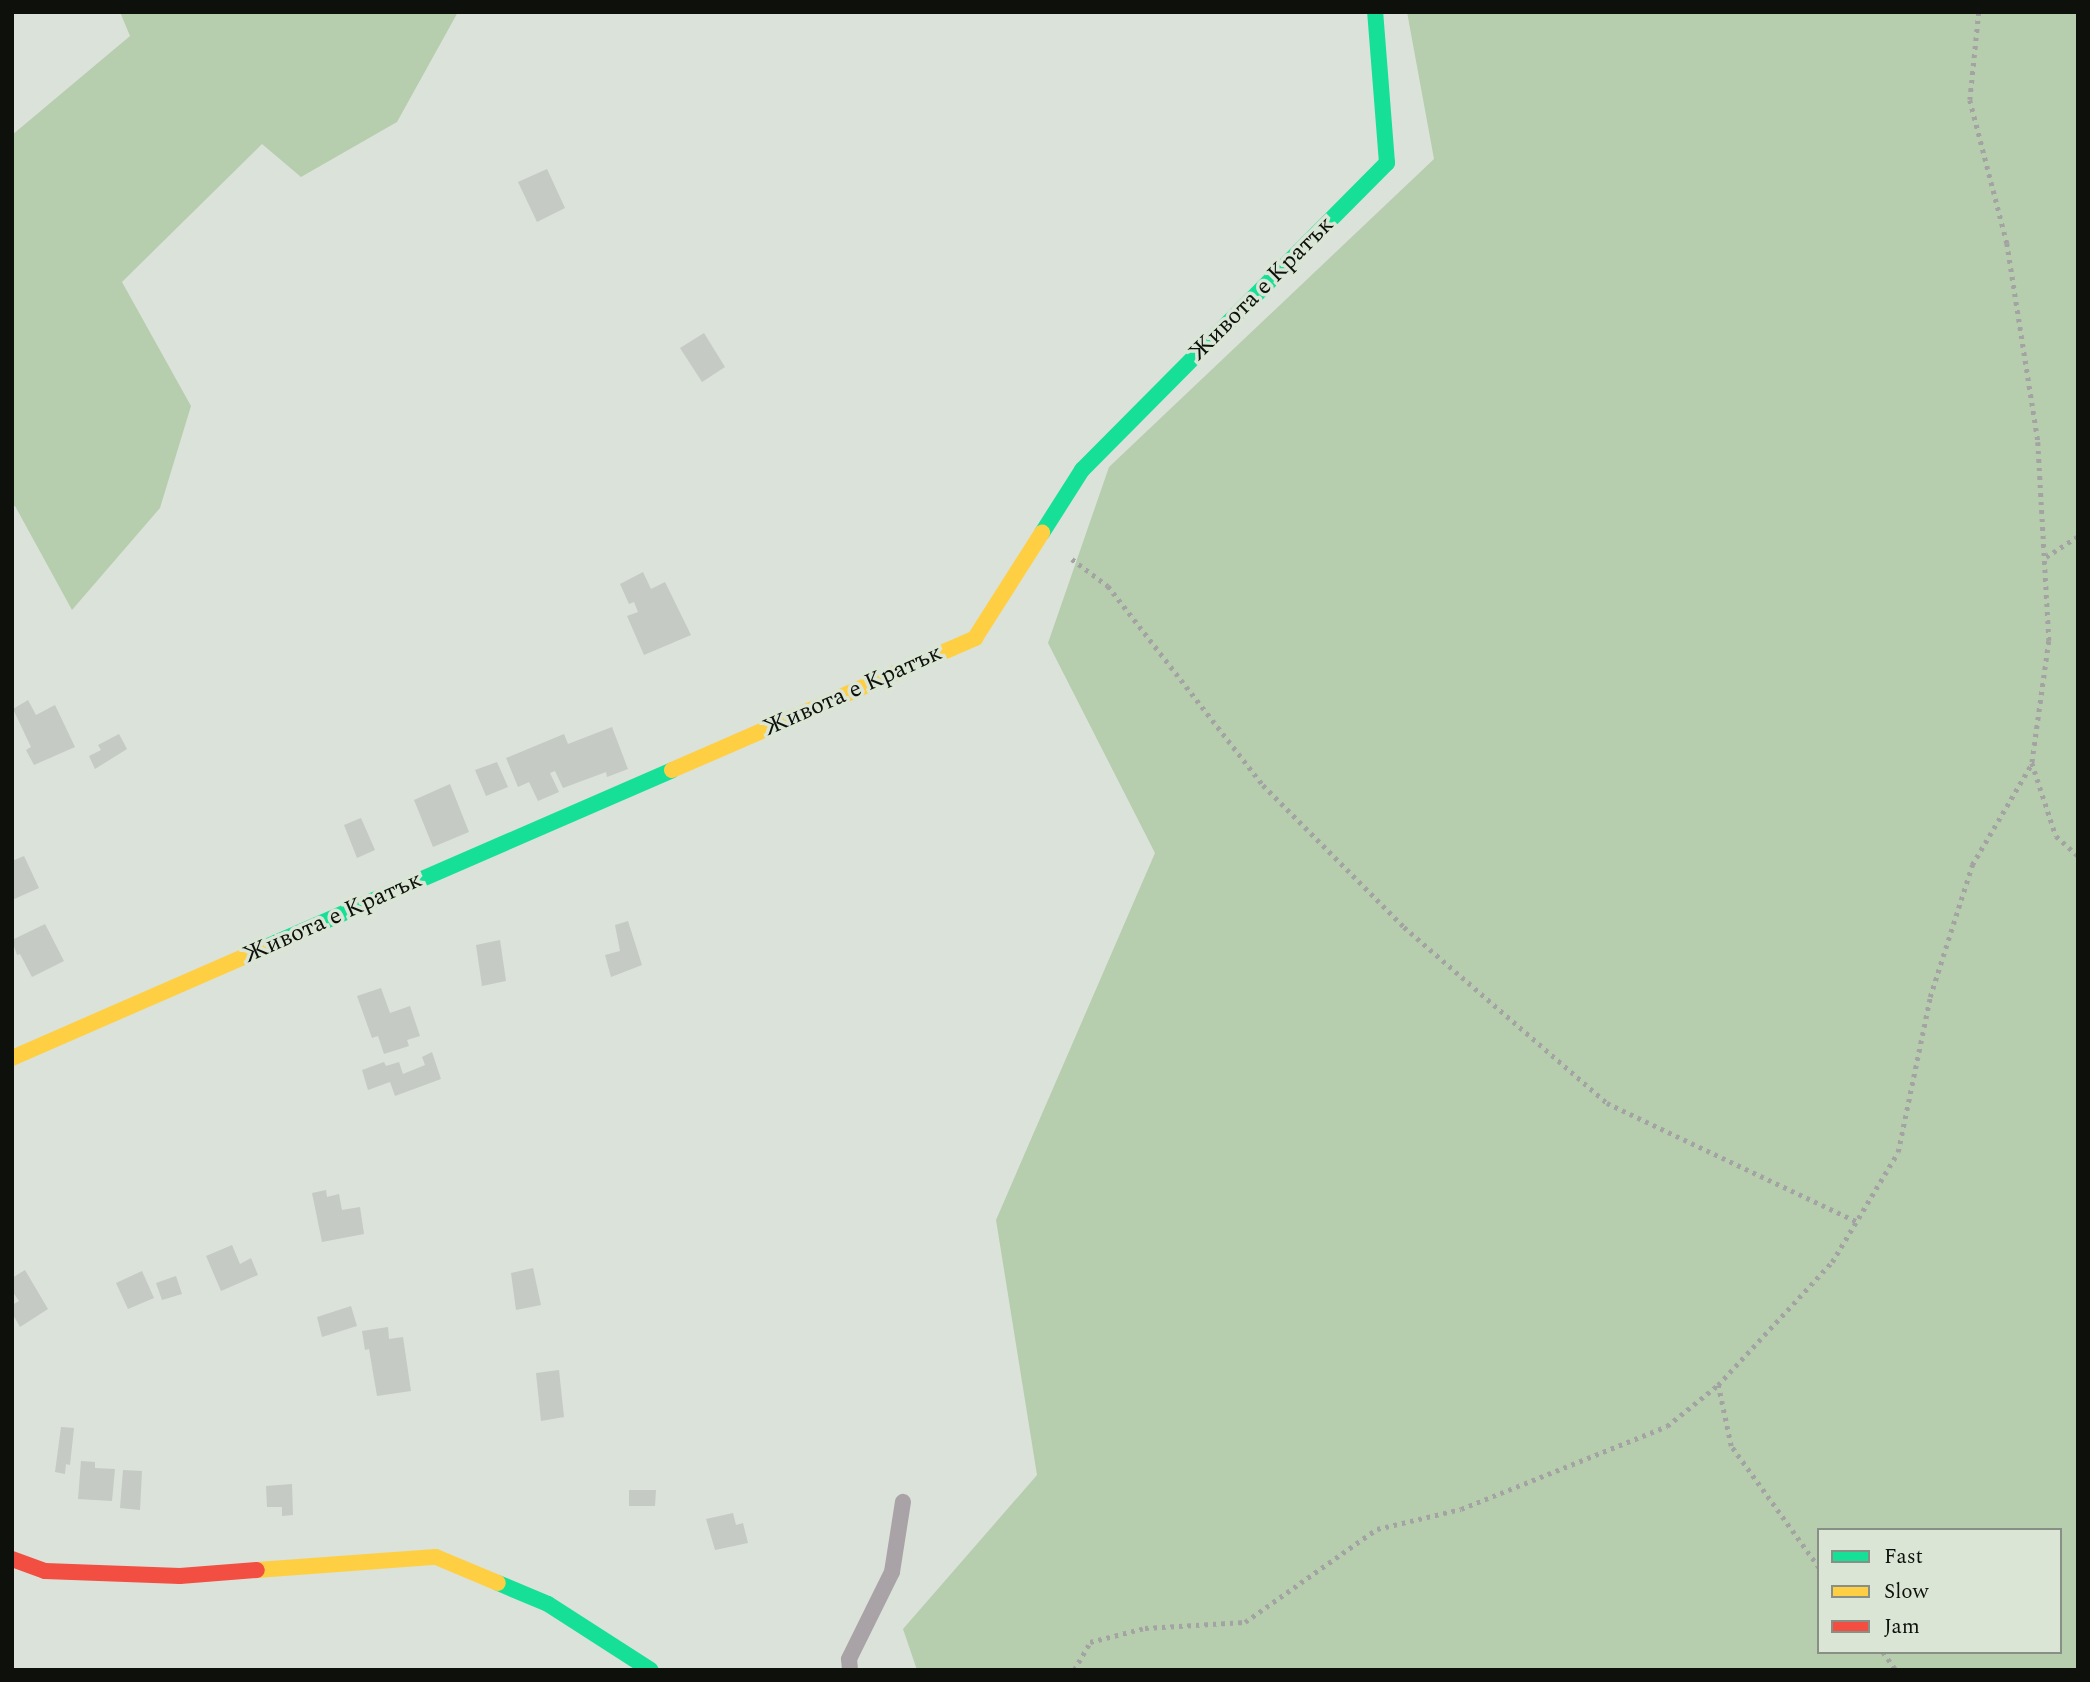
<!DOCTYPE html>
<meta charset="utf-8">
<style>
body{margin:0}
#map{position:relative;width:2090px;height:1682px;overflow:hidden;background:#dbe2da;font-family:Spectral,serif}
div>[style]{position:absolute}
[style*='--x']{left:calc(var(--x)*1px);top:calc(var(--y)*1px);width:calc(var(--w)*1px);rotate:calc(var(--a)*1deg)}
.forest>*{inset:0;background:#b6cead}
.building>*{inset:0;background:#c5cac4}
.path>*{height:4.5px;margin-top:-2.25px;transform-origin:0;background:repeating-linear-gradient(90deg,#a4a3a3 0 3.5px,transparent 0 8.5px)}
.lane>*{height:16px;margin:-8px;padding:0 8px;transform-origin:8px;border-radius:8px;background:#a9a3a8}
.fast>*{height:16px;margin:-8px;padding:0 8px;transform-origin:8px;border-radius:8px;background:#16e098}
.slow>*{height:16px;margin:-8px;padding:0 8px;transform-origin:8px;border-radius:8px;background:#ffcf43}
.jam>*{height:16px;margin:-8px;padding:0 8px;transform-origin:8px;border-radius:8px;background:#f24e42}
span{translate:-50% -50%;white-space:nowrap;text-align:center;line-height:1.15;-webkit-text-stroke:7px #dae5d6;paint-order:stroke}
.street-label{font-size:24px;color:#0d100b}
.frame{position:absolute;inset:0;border:14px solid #0d100b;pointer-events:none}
.legend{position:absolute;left:1817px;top:1528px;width:245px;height:126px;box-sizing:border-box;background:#dae5d6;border:2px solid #889085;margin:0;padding:9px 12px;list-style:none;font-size:21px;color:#0d100b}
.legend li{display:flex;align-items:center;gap:14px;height:35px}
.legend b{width:35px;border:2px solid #889085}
</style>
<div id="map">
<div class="forest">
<i style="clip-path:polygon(120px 12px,458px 12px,397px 122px,301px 177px,262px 144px,122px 282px,191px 406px,160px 508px,72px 610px,15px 506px,12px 506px,12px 135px,130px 36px)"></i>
<i style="clip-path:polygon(evenodd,1407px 12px,2078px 12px,2078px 1670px,917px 1670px,903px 1629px,1037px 1475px,996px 1220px,1155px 853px,1048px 643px,1109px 467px,1434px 159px,1407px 12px,1819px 1530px,2060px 1530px,2060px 1652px,1819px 1652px,1819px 1530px)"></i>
</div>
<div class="building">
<i style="clip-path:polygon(547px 169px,565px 208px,537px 222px,518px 182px)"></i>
<i style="clip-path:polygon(704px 333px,725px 367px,702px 382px,680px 348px)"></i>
<i style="clip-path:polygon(643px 572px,651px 589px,665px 582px,691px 635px,644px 655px,627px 616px,638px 612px,634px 602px,629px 604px,620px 584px)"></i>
<i style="clip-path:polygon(28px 700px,36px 715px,55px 705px,75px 747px,34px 765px,26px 750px,31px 747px,13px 709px)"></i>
<i style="clip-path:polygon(612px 727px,628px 769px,607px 777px,606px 772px,563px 788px,555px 771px,550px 773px,559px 792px,538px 801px,529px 782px,518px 787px,506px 758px,564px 734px,568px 744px)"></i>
<i style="clip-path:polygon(119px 734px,127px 749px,95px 769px,89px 756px,101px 750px,98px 745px)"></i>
<i style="clip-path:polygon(497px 762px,508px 787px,486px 796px,475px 770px)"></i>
<i style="clip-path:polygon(450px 784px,469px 832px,433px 847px,414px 800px)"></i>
<i style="clip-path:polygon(361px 818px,375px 850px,357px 858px,344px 825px)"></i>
<i style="clip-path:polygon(24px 856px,39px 888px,12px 900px,12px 861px)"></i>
<i style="clip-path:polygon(628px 921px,642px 965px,611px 977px,605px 955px,620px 951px,615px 925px)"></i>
<i style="clip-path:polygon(45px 924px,64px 961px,32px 977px,20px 954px,17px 955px,12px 940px)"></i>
<i style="clip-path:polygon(500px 940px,506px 981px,482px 986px,476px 945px)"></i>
<i style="clip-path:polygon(381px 988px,390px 1013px,410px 1006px,420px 1036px,407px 1040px,409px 1046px,384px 1054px,378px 1036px,372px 1038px,357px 996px)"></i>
<i style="clip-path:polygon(432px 1052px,441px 1079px,395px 1096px,390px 1082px,368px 1090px,362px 1070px,384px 1062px,386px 1066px,399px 1062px,403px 1074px,425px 1065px,422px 1057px)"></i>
<i style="clip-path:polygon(326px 1190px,327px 1197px,339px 1194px,342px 1210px,360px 1207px,364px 1234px,322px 1242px,312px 1193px)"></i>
<i style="clip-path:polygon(232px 1245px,240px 1264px,251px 1258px,258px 1275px,221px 1291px,206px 1256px)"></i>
<i style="clip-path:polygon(533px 1268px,541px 1305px,516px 1310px,511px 1273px)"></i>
<i style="clip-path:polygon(25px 1270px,48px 1309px,20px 1327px,12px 1313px,12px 1305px,19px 1301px,12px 1291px,12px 1278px)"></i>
<i style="clip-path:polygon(142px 1271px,154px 1298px,128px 1309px,116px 1283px)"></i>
<i style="clip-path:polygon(176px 1276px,182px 1294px,162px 1300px,156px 1283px)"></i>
<i style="clip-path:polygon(351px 1306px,357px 1326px,322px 1337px,317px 1317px)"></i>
<i style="clip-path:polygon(388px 1327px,389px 1339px,403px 1337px,411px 1391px,377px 1396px,369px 1349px,365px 1350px,362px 1331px)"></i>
<i style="clip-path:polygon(559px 1370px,564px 1417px,541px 1421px,536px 1373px)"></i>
<i style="clip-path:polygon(61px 1427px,74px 1428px,70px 1465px,66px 1464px,65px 1474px,55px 1472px)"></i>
<i style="clip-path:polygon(81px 1461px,95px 1462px,95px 1468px,115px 1469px,112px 1501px,78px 1499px)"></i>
<i style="clip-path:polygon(123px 1470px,142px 1471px,140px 1510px,120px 1508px)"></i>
<i style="clip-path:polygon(292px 1484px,293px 1515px,282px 1516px,282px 1507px,267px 1507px,266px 1486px)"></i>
<i style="clip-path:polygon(629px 1490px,656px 1490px,655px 1506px,629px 1506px)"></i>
<i style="clip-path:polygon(733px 1513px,736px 1525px,743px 1523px,748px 1543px,715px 1550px,706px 1519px)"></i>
</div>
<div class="path">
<i style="--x:1979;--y:12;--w:88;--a:95.8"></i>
<i style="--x:1970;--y:100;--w:148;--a:75.5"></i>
<i style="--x:2007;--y:243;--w:201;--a:81.1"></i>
<i style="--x:2038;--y:442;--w:199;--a:86.8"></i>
<i style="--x:2049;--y:641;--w:123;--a:97.9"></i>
<i style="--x:2032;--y:763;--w:77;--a:71.8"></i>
<i style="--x:2056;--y:836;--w:30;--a:42"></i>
<i style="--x:2046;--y:557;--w:38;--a:-33"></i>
<i style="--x:1072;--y:559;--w:45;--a:36.9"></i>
<i style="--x:1108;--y:586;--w:252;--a:52.1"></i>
<i style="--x:1263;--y:785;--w:200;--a:45.2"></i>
<i style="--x:1404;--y:927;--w:269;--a:40.9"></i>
<i style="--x:1607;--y:1103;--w:276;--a:25.4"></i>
<i style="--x:1819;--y:1568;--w:150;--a:-125.8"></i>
<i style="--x:1731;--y:1446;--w:62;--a:-102"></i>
<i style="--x:1718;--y:1385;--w:168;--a:-47.2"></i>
<i style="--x:1832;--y:1262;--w:128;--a:-59"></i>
<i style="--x:1898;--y:1152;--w:158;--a:-78.3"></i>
<i style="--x:1930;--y:997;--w:139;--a:-72.3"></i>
<i style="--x:1972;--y:865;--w:118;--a:-59.5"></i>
<i style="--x:1883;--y:1652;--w:22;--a:54"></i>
<i style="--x:1074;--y:1670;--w:32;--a:-60"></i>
<i style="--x:1090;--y:1642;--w:57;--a:-14.3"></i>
<i style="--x:1145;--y:1628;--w:100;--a:-3.4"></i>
<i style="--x:1245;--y:1622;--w:161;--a:-35.2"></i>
<i style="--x:1377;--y:1529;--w:86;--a:-13.4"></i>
<i style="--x:1461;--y:1509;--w:222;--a:-21.9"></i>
<i style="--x:1667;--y:1426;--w:65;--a:-38.8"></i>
</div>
<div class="lane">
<i style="--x:850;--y:1670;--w:11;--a:-95"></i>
<i style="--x:849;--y:1659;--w:97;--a:-63.7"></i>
<i style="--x:892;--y:1572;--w:71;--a:-81.1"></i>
</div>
<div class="fast">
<i style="--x:1042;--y:533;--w:75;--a:-57.6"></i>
<i style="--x:1082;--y:470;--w:433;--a:-45.2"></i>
<i style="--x:1387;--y:163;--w:151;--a:-94.5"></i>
<i style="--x:261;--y:949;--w:448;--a:-23.5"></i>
<i style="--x:498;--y:1583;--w:54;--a:22.8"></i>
<i style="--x:548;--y:1604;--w:122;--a:32.7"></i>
</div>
<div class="slow">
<i style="--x:672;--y:770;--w:331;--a:-23.5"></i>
<i style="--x:975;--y:638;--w:125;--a:-57.5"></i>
<i style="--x:12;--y:1058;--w:272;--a:-23.6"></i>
<i style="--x:257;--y:1570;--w:179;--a:-4.2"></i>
<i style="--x:436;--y:1557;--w:67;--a:22.8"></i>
</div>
<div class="jam">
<i style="--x:12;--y:1559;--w:35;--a:20"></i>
<i style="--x:45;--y:1571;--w:135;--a:2.1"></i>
<i style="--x:180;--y:1576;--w:77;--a:-4.5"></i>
</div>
<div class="street-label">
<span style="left:1262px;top:289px;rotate:-45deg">Живота е Кратък</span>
<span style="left:853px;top:691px;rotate:-24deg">Живота е Кратък</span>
<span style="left:333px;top:918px;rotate:-24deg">Живота е Кратък</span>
</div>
<div class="frame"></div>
<ul class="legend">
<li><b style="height:9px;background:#16e098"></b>Fast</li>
<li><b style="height:9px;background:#ffcf43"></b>Slow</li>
<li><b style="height:9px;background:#f24e42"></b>Jam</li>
</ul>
</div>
